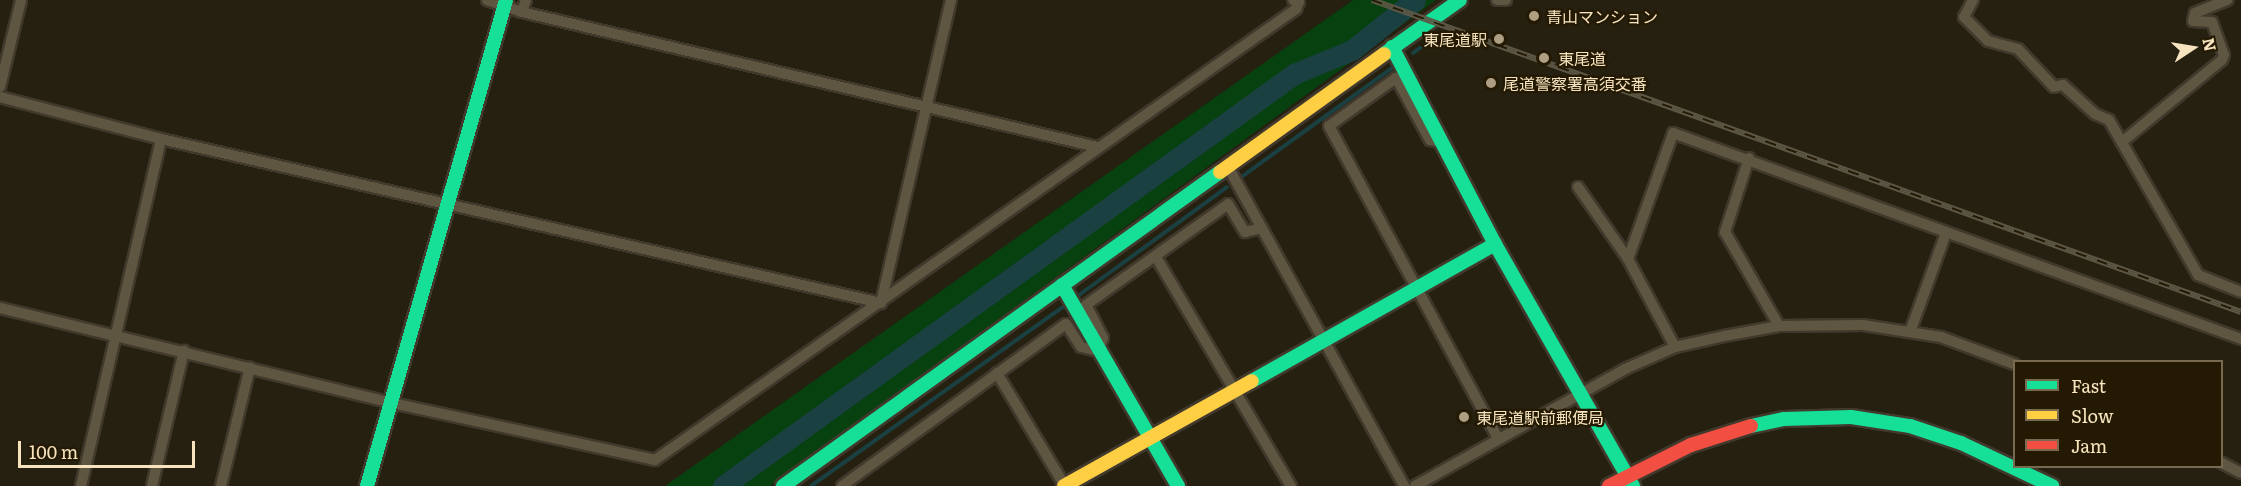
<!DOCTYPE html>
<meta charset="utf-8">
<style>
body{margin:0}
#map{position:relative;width:2241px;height:486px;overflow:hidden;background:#262011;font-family:Literata,"Noto Sans JP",serif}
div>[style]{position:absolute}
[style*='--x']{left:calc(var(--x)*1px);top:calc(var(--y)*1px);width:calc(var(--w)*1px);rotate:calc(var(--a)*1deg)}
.green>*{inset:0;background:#06410f}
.stream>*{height:4px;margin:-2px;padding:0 2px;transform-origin:2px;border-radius:2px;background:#1a4042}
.river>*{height:21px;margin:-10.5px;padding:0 10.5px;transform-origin:10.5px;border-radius:10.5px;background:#1a4042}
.roads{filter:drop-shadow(2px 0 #41392c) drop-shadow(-2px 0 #41392c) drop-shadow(0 2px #41392c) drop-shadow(0 -2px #41392c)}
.street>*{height:10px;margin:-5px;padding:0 5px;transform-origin:5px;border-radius:5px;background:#5f5642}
.fast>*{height:14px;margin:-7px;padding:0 7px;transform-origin:7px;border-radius:7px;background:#16e098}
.slow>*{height:14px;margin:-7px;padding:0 7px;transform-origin:7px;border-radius:7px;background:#ffcf43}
.jam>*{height:14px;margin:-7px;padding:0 7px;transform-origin:7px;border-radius:7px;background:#f24e42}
.rail>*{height:6px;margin-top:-3px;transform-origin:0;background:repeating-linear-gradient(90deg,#241902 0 11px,#5d5746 0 22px);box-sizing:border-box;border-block:2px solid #5d5746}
.dots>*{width:16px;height:16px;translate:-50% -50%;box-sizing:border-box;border:3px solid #241902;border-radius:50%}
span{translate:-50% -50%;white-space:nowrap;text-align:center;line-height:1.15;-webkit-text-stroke:4.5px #241902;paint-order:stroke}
.poi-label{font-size:16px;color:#f7e4bf}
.left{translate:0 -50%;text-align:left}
.right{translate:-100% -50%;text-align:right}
.legend{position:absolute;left:2013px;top:360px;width:210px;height:108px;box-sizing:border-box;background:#241902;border:2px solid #786a4e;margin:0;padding:8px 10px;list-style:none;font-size:18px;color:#f7e4bf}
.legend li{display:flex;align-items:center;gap:12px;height:30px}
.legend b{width:30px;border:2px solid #786a4e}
.north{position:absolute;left:2163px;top:18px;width:60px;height:60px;-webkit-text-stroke:4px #241902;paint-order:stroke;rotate:78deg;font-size:16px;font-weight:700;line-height:24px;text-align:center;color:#f7e4bf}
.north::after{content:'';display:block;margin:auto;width:21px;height:27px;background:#f7e4bf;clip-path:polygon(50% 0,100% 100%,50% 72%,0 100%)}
.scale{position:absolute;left:18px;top:441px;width:177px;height:27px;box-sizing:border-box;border:3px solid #f7e4bf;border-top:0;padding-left:8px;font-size:18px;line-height:21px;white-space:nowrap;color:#f7e4bf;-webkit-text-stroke:4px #241902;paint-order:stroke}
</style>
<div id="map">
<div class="green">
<i style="clip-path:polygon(1353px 0,1436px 0,770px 486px,665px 486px)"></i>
</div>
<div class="stream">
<i style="--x:1413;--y:53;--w:26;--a:-36"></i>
<i style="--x:1240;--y:178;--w:188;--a:-35.9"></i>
<i style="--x:1079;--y:295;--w:183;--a:-36.1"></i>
<i style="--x:811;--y:486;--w:310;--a:-35.4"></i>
</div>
<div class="river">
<i style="--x:723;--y:486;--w:704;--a:-35.81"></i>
<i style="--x:1294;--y:74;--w:63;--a:-22.5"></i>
<i style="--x:1352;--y:50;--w:80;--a:-38.4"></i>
</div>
<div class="roads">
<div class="street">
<i style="--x:487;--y:0;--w:37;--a:19"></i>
<i style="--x:522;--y:12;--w:13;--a:-72"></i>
<i style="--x:1497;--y:0;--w:9;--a:0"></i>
<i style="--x:1973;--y:0;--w:19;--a:118"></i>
<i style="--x:1964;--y:17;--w:34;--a:45"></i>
<i style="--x:1988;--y:41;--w:31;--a:15"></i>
<i style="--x:2018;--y:49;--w:52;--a:46.5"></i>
<i style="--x:2054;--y:87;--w:9;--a:-13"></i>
<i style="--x:2063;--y:85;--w:43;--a:42.2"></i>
<i style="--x:2095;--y:114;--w:15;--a:23"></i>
<i style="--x:2109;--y:120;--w:179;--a:60.1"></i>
<i style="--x:2198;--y:275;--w:46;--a:21.6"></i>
<i style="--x:522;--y:12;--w:591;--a:13.21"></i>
<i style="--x:0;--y:87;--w:89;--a:-76.4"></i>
<i style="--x:0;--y:97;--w:166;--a:14.6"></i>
<i style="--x:161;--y:139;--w:738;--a:12.83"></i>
<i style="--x:881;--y:303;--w:311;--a:-77"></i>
<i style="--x:1443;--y:142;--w:13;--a:-171"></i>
<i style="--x:1430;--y:140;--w:71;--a:-118.7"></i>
<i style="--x:1396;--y:78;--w:82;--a:144.4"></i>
<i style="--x:1329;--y:126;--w:356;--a:61.6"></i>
<i style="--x:2122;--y:142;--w:129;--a:-39.4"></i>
<i style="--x:2222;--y:60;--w:5;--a:-68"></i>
<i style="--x:2224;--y:55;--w:35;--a:-110"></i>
<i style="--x:2212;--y:22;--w:19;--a:-177"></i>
<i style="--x:2193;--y:21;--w:8;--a:-76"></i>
<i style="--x:2195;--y:13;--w:35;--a:-22"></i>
<i style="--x:1749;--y:158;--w:78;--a:108"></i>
<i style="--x:1725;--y:232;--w:108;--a:60.1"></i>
<i style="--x:1227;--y:165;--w:367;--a:61.1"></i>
<i style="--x:1578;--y:187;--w:88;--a:55.2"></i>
<i style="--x:1628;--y:259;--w:100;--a:61.9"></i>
<i style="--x:1156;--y:257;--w:266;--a:59.5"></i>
<i style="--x:1628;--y:259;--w:134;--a:-70.3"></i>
<i style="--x:1673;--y:133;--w:604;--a:19.93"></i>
<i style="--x:0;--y:308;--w:413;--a:13.6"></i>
<i style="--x:401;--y:405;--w:260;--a:12.2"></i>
<i style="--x:655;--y:460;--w:784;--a:-35.13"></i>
<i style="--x:1296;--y:9;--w:8;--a:-67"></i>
<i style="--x:1299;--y:2;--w:6;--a:-162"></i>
<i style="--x:1910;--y:332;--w:105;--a:-70"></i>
<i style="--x:997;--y:373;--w:132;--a:59"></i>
<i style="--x:2222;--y:463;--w:21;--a:28"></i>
<i style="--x:81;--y:486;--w:356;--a:-77"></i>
<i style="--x:152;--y:486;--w:139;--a:-76.7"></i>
<i style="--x:221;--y:486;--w:122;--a:-76.3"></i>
<i style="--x:842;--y:486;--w:276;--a:-35.9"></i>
<i style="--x:1066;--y:324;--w:27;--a:57"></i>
<i style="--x:1081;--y:347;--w:17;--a:13"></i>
<i style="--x:1098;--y:351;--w:14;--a:-69"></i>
<i style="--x:1103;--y:338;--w:37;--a:-117"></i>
<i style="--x:1086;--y:305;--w:174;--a:-35.4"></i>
<i style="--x:1228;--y:204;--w:33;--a:59"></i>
<i style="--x:1245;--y:232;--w:17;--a:-13"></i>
<i style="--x:1415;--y:486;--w:240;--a:-29.1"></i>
<i style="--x:1625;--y:369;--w:55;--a:-23.7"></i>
<i style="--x:1675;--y:347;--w:50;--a:-12.7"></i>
<i style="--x:1724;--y:336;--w:56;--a:-10.3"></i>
<i style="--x:1779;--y:326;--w:84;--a:-0.7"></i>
<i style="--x:1863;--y:325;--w:79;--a:8.7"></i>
<i style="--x:1941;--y:337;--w:78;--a:20.3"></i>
</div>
<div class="fast">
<i style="--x:1392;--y:47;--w:222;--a:62.4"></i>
<i style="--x:1495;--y:244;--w:279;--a:60.3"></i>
<i style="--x:1384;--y:54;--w:93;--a:-35.4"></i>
<i style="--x:1062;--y:285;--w:232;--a:60"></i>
<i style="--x:1252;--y:381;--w:279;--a:-29.4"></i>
<i style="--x:1751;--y:426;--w:34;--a:-12"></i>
<i style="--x:1784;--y:419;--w:67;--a:-1.7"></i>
<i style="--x:1851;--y:417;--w:60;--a:8.7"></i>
<i style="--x:1910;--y:426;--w:54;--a:18.4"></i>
<i style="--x:1961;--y:443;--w:101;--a:25.3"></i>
<i style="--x:367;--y:486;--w:505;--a:-74.04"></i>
<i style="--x:783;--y:486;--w:538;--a:-35.7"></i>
</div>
<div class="slow">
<i style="--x:1220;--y:172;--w:202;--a:-35.7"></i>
<i style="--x:1064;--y:486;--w:215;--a:-29.2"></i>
</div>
<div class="jam">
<i style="--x:1609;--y:486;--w:92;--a:-26.6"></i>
<i style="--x:1691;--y:445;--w:63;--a:-17.6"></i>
</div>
</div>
<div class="rail">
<i style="--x:1372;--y:0;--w:923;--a:19.75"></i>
</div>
<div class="dots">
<i style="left:1534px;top:16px;background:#ae9f82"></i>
<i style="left:1499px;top:39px;background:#ae9f82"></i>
<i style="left:1544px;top:58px;background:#ae9f82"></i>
<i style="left:1491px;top:83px;background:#ae9f82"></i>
<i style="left:1464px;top:417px;background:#ae9f82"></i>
</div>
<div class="poi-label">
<span class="left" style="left:1546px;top:16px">青山マンション</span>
<span class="right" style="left:1487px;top:39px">東尾道駅</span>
<span class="left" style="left:1558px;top:58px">東尾道</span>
<span class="left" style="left:1503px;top:83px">尾道警察署高須交番</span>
<span class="left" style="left:1476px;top:417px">東尾道駅前郵便局</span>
</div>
<ul class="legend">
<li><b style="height:8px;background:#16e098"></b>Fast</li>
<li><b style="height:8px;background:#ffcf43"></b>Slow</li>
<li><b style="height:8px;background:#f24e42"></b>Jam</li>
</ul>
<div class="north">N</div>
<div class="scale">100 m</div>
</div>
